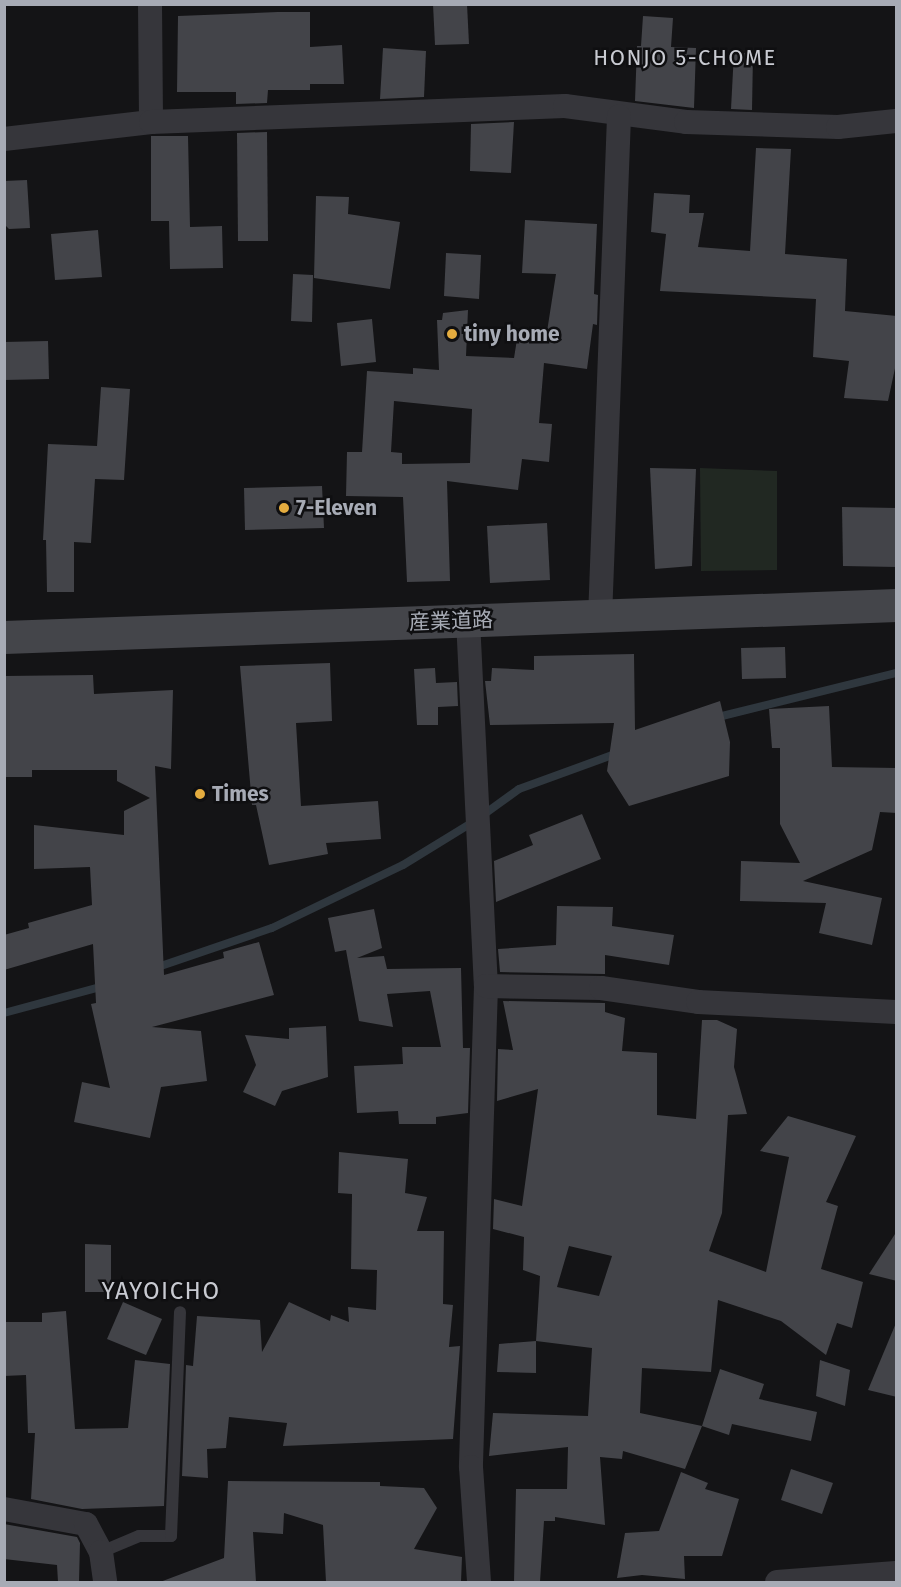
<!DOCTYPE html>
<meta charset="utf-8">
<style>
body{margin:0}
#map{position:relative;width:901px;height:1587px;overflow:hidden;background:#141416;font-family:"Fira Sans","Noto Sans JP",sans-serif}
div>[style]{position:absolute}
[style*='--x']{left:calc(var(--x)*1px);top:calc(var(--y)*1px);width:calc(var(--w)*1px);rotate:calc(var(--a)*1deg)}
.green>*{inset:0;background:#212822}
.stream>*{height:8px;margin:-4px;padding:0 4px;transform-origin:4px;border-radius:4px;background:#2f373e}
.building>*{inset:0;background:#434449}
.lane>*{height:12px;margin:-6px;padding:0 6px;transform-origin:6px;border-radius:6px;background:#36363b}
.street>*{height:24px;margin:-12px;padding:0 12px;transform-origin:12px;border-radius:12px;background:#36363b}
.secondary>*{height:33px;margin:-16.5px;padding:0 16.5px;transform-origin:16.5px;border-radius:16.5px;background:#44454a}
.dots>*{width:16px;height:16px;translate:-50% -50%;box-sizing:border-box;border:3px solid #0f0f11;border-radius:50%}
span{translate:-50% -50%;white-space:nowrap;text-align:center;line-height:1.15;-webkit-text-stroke:5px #0f0f11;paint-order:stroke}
.poi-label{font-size:21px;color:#a7abb5;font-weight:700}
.left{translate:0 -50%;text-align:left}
.street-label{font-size:21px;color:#a7abb5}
.neighbourhood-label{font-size:22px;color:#c8cad1;letter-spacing:1.5px}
.quarter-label{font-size:24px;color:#c8cad1;letter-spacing:1.5px}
.frame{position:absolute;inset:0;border:6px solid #a7abb5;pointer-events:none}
</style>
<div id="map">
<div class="green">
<i style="clip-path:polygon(700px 468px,777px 471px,777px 570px,701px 571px)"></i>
</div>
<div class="stream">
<i style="--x:714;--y:718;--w:187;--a:-13.9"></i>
<i style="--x:483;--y:815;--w:44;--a:-35.8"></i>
<i style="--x:519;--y:789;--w:105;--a:-20"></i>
<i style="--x:155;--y:968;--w:124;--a:-18.9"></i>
<i style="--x:272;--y:928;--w:145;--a:-25.7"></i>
<i style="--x:403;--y:865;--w:82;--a:-31.6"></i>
<i style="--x:4;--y:1013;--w:104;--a:-15.1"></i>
</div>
<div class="building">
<i style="clip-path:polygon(433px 4px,467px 4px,469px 44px,435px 45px)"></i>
<i style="clip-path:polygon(278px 12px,310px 12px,310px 47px,342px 45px,344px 84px,310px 84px,310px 90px,268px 90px,267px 103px,236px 104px,236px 92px,177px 92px,178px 16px)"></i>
<i style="clip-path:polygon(643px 16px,673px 18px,671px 47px,696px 48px,694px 108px,635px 101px,637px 46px,641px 46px)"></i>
<i style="clip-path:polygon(383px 48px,426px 51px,424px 97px,380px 99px)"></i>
<i style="clip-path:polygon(734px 52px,753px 54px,752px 110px,731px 109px)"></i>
<i style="clip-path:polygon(514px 122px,511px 173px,470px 171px,471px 124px)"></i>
<i style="clip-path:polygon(267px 132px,268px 241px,238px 241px,237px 133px)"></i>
<i style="clip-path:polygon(151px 136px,188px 136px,190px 227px,222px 226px,223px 268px,170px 269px,169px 221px,151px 221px)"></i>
<i style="clip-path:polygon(756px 148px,791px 149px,785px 254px,847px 259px,845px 311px,897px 316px,897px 359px,888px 401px,844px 398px,849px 361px,813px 357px,816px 299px,660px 291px,666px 234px,651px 232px,654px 193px,690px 195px,689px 213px,704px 213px,698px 247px,750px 251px)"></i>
<i style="clip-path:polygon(27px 180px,30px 228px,9px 229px,4px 224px,4px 181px)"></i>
<i style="clip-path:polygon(316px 196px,349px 197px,348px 214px,400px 222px,390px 289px,314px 278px)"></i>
<i style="clip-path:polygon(evenodd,525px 220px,597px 224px,594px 294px,598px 295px,597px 325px,593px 324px,587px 369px,544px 363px,539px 423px,552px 424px,549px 462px,522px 459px,518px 490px,447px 481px,450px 581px,407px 582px,403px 497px,346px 496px,347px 452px,362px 452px,367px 371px,413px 374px,413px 368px,439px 370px,437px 320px,442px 320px,443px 313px,468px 310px,466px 356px,514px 358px,518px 333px,546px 338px,556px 274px,522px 273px,525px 220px,394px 401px,472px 409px,470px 463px,402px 464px,402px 453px,391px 452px,394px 401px)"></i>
<i style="clip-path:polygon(98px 230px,102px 277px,55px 280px,51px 234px)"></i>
<i style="clip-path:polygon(446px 253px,481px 255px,479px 299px,444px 296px)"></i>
<i style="clip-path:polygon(293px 274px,313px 275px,312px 322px,291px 321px)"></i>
<i style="clip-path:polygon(372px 319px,376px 362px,341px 366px,337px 323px)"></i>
<i style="clip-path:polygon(48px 341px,49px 379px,4px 380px,4px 342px)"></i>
<i style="clip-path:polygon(101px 387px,130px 389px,124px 480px,95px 479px,91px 543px,74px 542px,74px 592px,47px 592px,46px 540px,43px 540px,48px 444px,97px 446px)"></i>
<i style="clip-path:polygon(650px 468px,696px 469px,692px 566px,655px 569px)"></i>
<i style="clip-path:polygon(322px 486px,324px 528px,245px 530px,244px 488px)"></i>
<i style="clip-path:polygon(842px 507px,897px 508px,897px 567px,843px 566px)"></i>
<i style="clip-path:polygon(547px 523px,550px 580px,490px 583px,487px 526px)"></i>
<i style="clip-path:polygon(785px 647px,786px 678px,742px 679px,741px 648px)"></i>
<i style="clip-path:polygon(634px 654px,635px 730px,720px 701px,730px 742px,729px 776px,629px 806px,607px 771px,614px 723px,490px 725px,485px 681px,491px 681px,492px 668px,534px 670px,534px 656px)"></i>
<i style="clip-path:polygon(330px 663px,332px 721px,296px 723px,301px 806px,378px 801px,381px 839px,326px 843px,328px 854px,269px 865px,256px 805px,252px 805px,240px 666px)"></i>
<i style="clip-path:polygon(435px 668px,436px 683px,457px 682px,458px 706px,438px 707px,438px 725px,417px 725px,414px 669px)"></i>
<i style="clip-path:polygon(93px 675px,94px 694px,173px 690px,171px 769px,155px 766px,164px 975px,224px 958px,223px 952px,259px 942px,274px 995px,152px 1027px,201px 1031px,207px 1081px,161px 1087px,150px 1138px,74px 1122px,82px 1082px,110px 1088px,91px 1004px,96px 1003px,93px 944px,4px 970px,4px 935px,29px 928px,28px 923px,92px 905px,90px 867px,34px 869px,34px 825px,124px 835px,124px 811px,150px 798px,117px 781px,117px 770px,32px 770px,32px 777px,4px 777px,4px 676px)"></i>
<i style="clip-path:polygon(829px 706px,832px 767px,897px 768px,897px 813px,880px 812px,872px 850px,803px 881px,882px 898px,872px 945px,819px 933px,826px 903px,740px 901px,741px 861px,800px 863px,780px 824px,780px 748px,772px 748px,769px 709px)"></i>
<i style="clip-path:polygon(582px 814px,601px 859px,496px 902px,494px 861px,533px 845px,529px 835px)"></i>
<i style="clip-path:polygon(557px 906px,613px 907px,612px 926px,674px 935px,669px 965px,605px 955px,605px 974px,500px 972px,498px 949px,556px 945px)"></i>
<i style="clip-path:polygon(374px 909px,382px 948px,357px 958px,384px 956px,387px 969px,461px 968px,463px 1048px,470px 1048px,468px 1113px,436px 1117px,436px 1124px,399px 1124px,398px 1111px,357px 1113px,354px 1066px,403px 1064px,402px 1047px,441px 1047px,430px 991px,387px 994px,393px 1027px,359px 1021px,346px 950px,335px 952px,328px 918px)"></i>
<i style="clip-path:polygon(evenodd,503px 1001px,605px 1003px,605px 1012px,625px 1018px,622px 1051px,657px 1053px,657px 1115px,696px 1119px,702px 1020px,717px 1020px,737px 1029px,734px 1067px,747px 1114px,728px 1115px,722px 1213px,709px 1251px,766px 1272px,789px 1157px,760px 1151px,788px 1116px,856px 1136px,826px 1202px,838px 1206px,821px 1269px,863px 1282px,852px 1328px,837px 1323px,826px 1355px,781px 1321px,718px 1300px,711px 1372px,642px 1368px,640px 1413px,702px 1426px,685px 1469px,623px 1451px,622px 1459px,600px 1457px,605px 1525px,555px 1517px,555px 1521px,544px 1521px,540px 1582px,514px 1582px,516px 1489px,567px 1489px,568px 1447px,489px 1456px,493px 1413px,588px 1416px,592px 1348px,536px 1341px,536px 1373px,497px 1372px,499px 1344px,536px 1341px,540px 1276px,523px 1270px,524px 1237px,493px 1229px,494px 1199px,522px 1206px,538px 1089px,497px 1101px,498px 1049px,513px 1050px,503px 1001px,569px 1246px,612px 1256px,599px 1296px,557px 1287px,569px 1246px)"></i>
<i style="clip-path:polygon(326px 1026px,328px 1077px,282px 1091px,275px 1106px,243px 1092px,256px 1065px,245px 1035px,289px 1039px,289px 1028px)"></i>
<i style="clip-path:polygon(339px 1152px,408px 1159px,405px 1193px,427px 1197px,417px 1231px,444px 1231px,443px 1304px,453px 1305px,449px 1347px,460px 1346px,453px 1439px,283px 1446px,287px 1423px,229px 1417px,226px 1448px,207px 1449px,208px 1478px,182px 1476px,186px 1365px,193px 1366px,197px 1316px,260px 1320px,262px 1352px,289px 1302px,330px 1321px,331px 1315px,349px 1322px,348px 1307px,376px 1310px,377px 1270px,351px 1269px,352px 1194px,338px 1193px)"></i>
<i style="clip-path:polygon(897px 1231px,897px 1281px,869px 1274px)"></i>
<i style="clip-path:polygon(85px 1244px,111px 1245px,111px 1292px,85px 1292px)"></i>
<i style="clip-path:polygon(123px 1302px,162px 1319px,146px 1355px,107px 1339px)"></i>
<i style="clip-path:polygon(66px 1311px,75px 1429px,128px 1428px,135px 1360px,170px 1364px,164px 1506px,82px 1509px,31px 1499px,35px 1433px,28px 1433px,26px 1375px,4px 1376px,4px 1322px,42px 1322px,42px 1313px)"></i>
<i style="clip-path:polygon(896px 1323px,897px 1323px,897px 1397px,868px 1390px)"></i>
<i style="clip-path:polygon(820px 1360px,850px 1370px,845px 1406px,816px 1396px)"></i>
<i style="clip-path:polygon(720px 1369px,764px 1384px,759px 1399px,817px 1412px,811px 1441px,732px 1424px,729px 1435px,702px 1426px)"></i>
<i style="clip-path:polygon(791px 1469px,833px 1483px,822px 1514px,781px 1500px)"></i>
<i style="clip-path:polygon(681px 1472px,708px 1483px,705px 1489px,739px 1499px,722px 1556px,684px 1556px,685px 1579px,642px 1575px,617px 1578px,625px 1533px,659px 1531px)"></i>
<i style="clip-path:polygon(228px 1481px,380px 1482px,380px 1486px,424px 1488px,437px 1508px,414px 1549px,462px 1557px,461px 1582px,326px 1582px,323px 1525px,284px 1513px,283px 1534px,253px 1532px,256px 1582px,160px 1582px,224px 1558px)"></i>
<i style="clip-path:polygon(4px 1524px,77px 1537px,80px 1543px,79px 1582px,58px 1582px,57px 1565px,4px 1559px)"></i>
</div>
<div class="lane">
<i style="--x:101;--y:1552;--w:41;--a:-22.8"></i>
<i style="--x:139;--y:1536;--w:32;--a:0"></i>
<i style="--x:171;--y:1536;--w:224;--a:-87.7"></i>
</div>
<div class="street">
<i style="--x:150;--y:4;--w:118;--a:89.5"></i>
<i style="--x:4;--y:139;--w:148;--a:-6.6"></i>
<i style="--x:151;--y:122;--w:414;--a:-2.2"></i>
<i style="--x:565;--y:106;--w:122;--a:7.5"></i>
<i style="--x:686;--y:122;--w:152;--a:1.9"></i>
<i style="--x:838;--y:127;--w:58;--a:-5.9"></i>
<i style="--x:600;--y:618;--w:502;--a:-87.83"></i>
<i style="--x:468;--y:620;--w:366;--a:87.2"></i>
<i style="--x:486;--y:986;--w:481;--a:91.8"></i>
<i style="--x:471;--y:1467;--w:115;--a:86"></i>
<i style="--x:486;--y:986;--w:115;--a:1"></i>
<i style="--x:601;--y:988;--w:98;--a:8.2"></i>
<i style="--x:698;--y:1002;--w:198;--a:2.9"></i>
<i style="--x:4;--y:1509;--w:83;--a:10.4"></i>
<i style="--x:86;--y:1524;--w:32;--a:62"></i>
<i style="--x:101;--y:1552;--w:30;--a:82"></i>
<i style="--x:777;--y:1582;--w:119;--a:-4.3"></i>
</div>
<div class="secondary">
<i style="--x:4;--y:637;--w:893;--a:-2.05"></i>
</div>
<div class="dots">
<i style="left:452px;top:334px;background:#e4ac3f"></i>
<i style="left:284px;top:508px;background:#e4ac3f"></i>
<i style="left:200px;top:794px;background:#e4ac3f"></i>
</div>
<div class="poi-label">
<span class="left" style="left:464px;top:334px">tiny home</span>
<span class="left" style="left:296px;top:508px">7-Eleven</span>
<span class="left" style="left:212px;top:794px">Times</span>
</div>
<div class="street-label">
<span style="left:451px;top:621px;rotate:-2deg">産業道路</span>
</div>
<div class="neighbourhood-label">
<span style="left:685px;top:58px">HONJO 5-CHOME</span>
</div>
<div class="quarter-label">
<span style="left:161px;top:1292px">YAYOICHO</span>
</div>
<div class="frame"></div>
</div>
